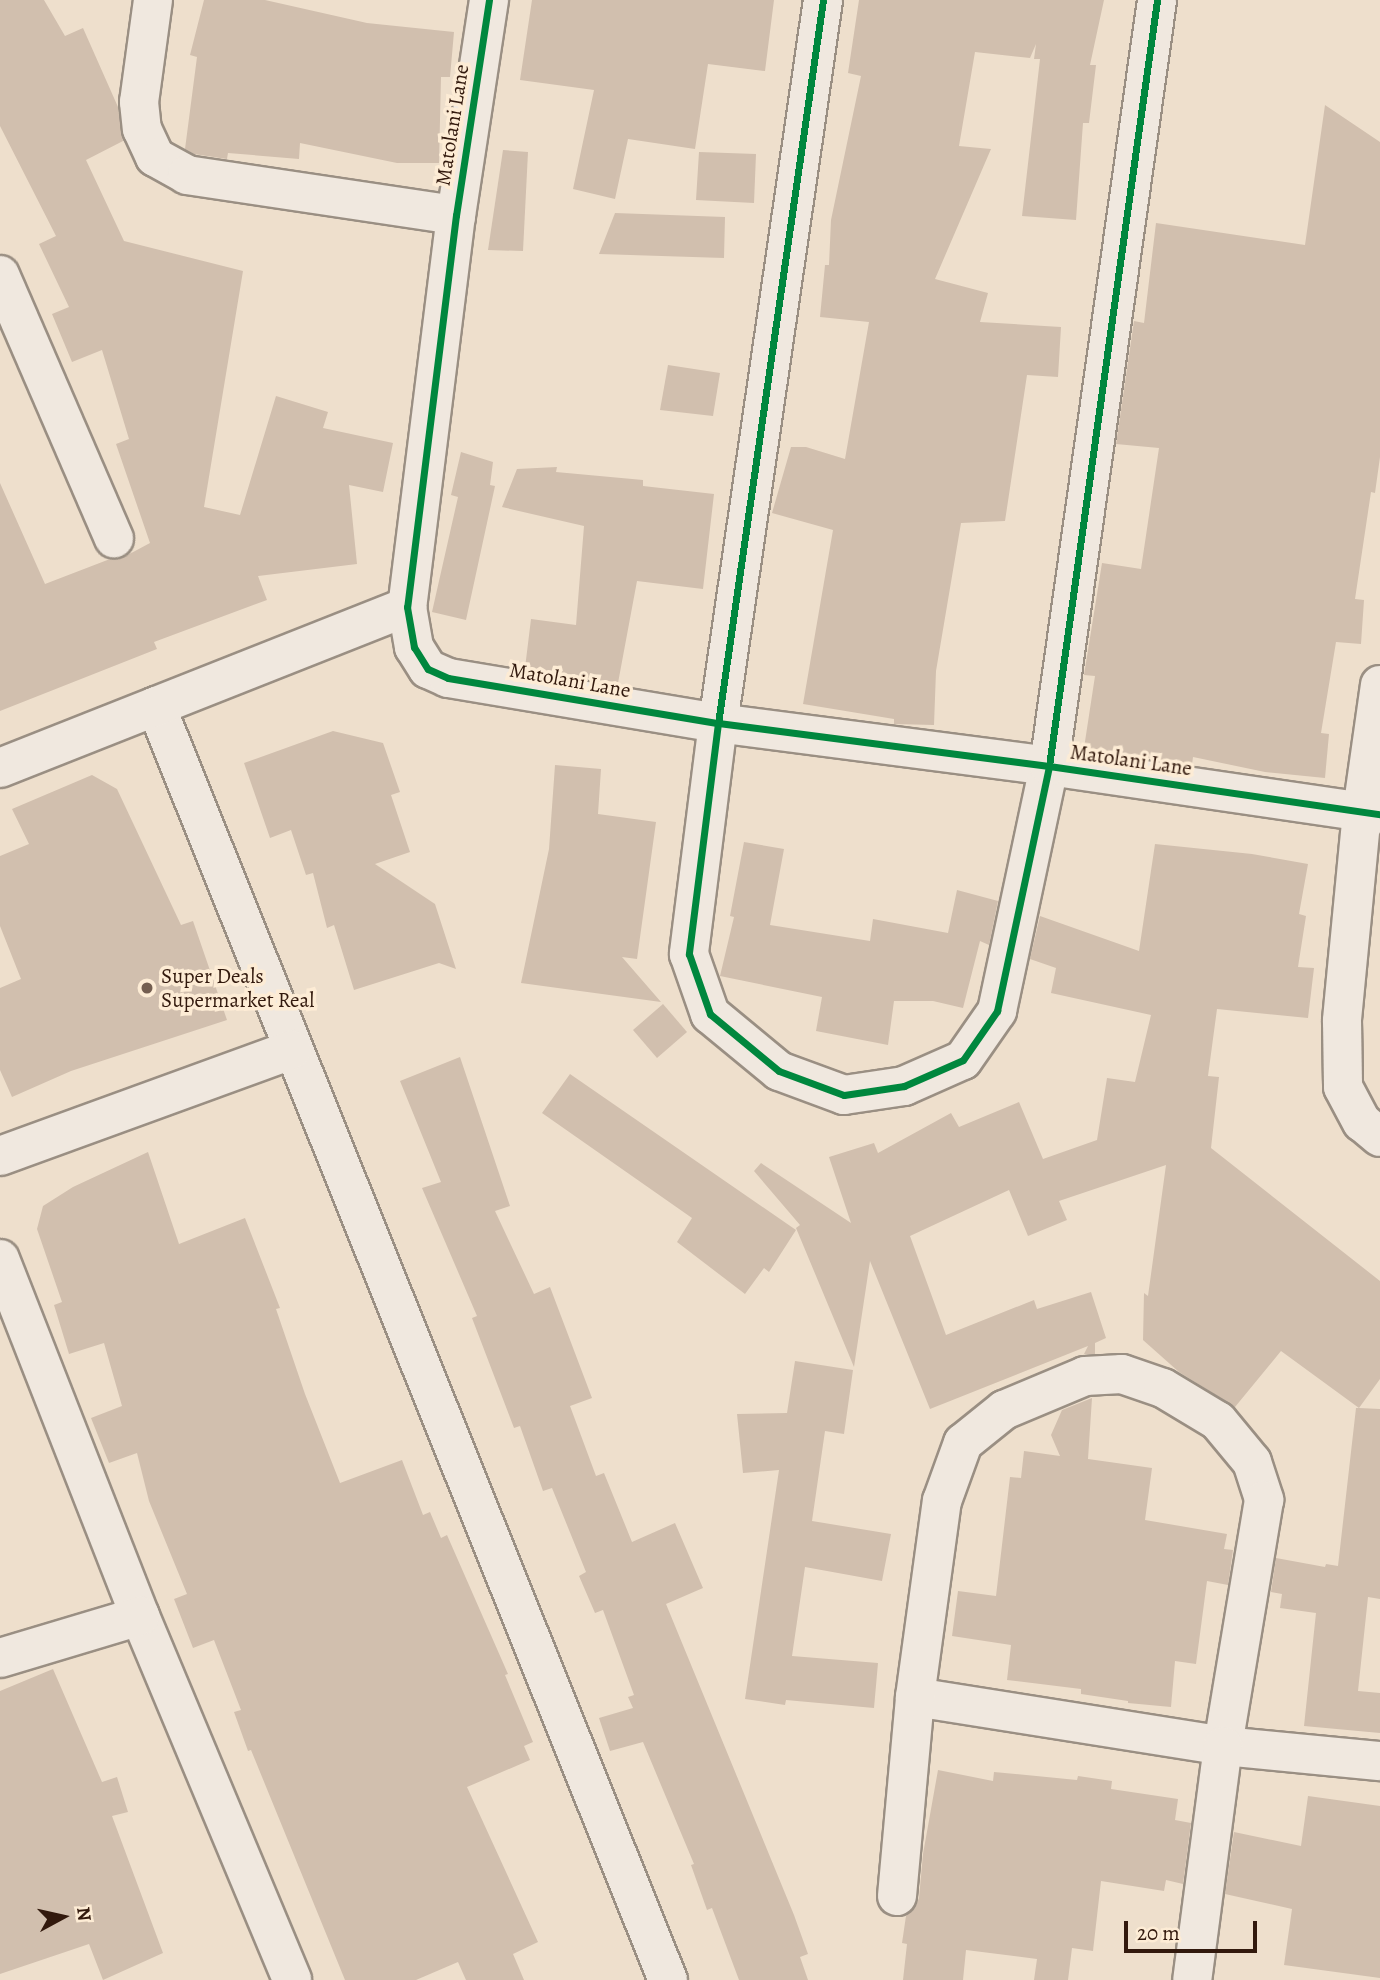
<!DOCTYPE html>
<style>
body{margin:0}
#map{position:relative;width:1380px;height:1980px;overflow:hidden;background:#eedfcc;font-family:Alegreya,serif}
div>[style]{position:absolute}
[style*='--x']{left:calc(var(--x)*1px);top:calc(var(--y)*1px);width:calc(var(--w)*1px);rotate:calc(var(--a)*1deg)}
.building>*{inset:0;background:#d1bfae}
.roads{filter:drop-shadow(2px 0 #9a8f83) drop-shadow(-2px 0 #9a8f83) drop-shadow(0 2px #9a8f83) drop-shadow(0 -2px #9a8f83)}
.street>*{height:38px;margin:-19px;padding:0 19px;transform-origin:19px;border-radius:19px;background:#f0e8df}
.cycleway>*{height:7px;margin:-3.5px;padding:0 3.5px;transform-origin:3.5px;border-radius:3.5px;background:#00873e}
.dots>*{width:19px;height:19px;translate:-50% -50%;box-sizing:border-box;border:4px solid #fdecd5;border-radius:50%}
span{translate:-50% -50%;white-space:nowrap;text-align:center;line-height:1.15;-webkit-text-stroke:7px #fdecd5;paint-order:stroke}
.street-label{font-size:21px;color:#32190d}
.poi-label{font-size:21px;color:#32190d}
.left{translate:0 -50%;text-align:left}
.north{position:absolute;left:28px;top:1882px;width:70px;height:70px;-webkit-text-stroke:5px #fdecd5;paint-order:stroke;rotate:82deg;font-size:19px;font-weight:700;line-height:28px;text-align:center;color:#32190d}
.north::after{content:'';display:block;margin:auto;width:24px;height:32px;background:#32190d;clip-path:polygon(50% 0,100% 100%,50% 72%,0 100%)}
.scale{position:absolute;left:1124px;top:1921px;width:133px;height:32px;box-sizing:border-box;border:4px solid #32190d;border-top:0;padding-left:9px;font-size:21px;line-height:24px;white-space:nowrap;color:#32190d;-webkit-text-stroke:5px #fdecd5;paint-order:stroke}
</style>
<div id="map">
<div class="building">
<i style="clip-path:polygon(0 0,44px 0,65px 36px,83px 28px,118px 107px,123px 141px,86px 160px,124px 241px,243px 271px,204px 507px,240px 515px,276px 396px,328px 412px,323px 428px,393px 443px,383px 492px,349px 485px,357px 564px,258px 576px,267px 600px,154px 642px,157px 649px,0 711px,0 483px,45px 584px,110px 559px,122px 558px,150px 543px,116px 444px,129px 439px,102px 350px,72px 362px,52px 314px,69px 307px,39px 244px,56px 236px,0 126px)"></i>
<i style="clip-path:polygon(204px 0,265px 0,367px 23px,454px 32px,450px 77px,441px 77px,439px 163px,397px 163px,300px 143px,299px 159px,228px 153px,227px 159px,194px 154px,185px 149px,197px 57px,190px 55px)"></i>
<i style="clip-path:polygon(532px 0,774px 0,765px 71px,708px 64px,695px 149px,628px 139px,615px 199px,573px 189px,594px 90px,520px 80px)"></i>
<i style="clip-path:polygon(859px 0,1104px 0,1090px 65px,1096px 65px,1089px 123px,1083px 123px,1076px 220px,1022px 216px,1040px 59px,1034px 59px,1036px 44px,1030px 58px,975px 52px,959px 146px,991px 149px,935px 279px,988px 293px,980px 322px,1061px 327px,1058px 377px,1027px 375px,1005px 521px,961px 523px,936px 671px,934px 725px,894px 724px,894px 719px,803px 704px,833px 530px,772px 513px,791px 447px,806px 447px,845px 459px,869px 322px,820px 317px,825px 265px,829px 265px,831px 220px,861px 76px,848px 73px)"></i>
<i style="clip-path:polygon(1325px 105px,1380px 142px,1380px 457px,1375px 493px,1371px 492px,1355px 599px,1364px 600px,1361px 644px,1336px 642px,1321px 733px,1329px 734px,1325px 778px,1265px 772px,1193px 757px,1192px 765px,1084px 748px,1095px 676px,1084px 675px,1102px 563px,1141px 569px,1159px 448px,1116px 444px,1134px 321px,1144px 323px,1156px 223px,1305px 245px)"></i>
<i style="clip-path:polygon(503px 150px,528px 152px,523px 251px,488px 250px)"></i>
<i style="clip-path:polygon(699px 152px,756px 154px,754px 203px,696px 200px)"></i>
<i style="clip-path:polygon(615px 213px,725px 217px,724px 258px,599px 254px)"></i>
<i style="clip-path:polygon(668px 365px,720px 373px,713px 416px,660px 410px)"></i>
<i style="clip-path:polygon(461px 452px,493px 462px,490px 485px,495px 486px,466px 620px,432px 612px,458px 497px,451px 495px)"></i>
<i style="clip-path:polygon(557px 467px,556px 472px,643px 480px,643px 486px,714px 494px,703px 589px,637px 581px,618px 683px,525px 668px,531px 619px,576px 625px,584px 526px,502px 507px,517px 469px)"></i>
<i style="clip-path:polygon(333px 731px,383px 743px,400px 792px,391px 795px,410px 852px,375px 864px,435px 904px,456px 969px,439px 963px,354px 990px,334px 925px,327px 928px,313px 873px,306px 875px,291px 830px,270px 838px,244px 763px)"></i>
<i style="clip-path:polygon(555px 765px,601px 769px,598px 814px,656px 822px,637px 959px,622px 957px,661px 1002px,521px 983px,549px 849px)"></i>
<i style="clip-path:polygon(92px 775px,117px 789px,181px 925px,193px 921px,227px 1020px,71px 1071px,12px 1097px,0 1070px,0 988px,21px 979px,0 926px,0 856px,29px 844px,12px 809px)"></i>
<i style="clip-path:polygon(744px 842px,784px 849px,770px 925px,870px 941px,873px 919px,948px 933px,957px 890px,998px 901px,989px 945px,980px 941px,963px 1008px,933px 1001px,894px 1001px,888px 1045px,816px 1031px,822px 997px,720px 976px,734px 917px,730px 916px)"></i>
<i style="clip-path:polygon(1155px 844px,1252px 854px,1308px 864px,1299px 914px,1306px 916px,1298px 967px,1314px 968px,1308px 1018px,1217px 1009px,1208px 1076px,1219px 1077px,1211px 1148px,1380px 1281px,1380px 1379px,1359px 1408px,1380px 1409px,1380px 1599px,1368px 1597px,1358px 1691px,1380px 1693px,1380px 1733px,1304px 1726px,1316px 1613px,1280px 1608px,1282px 1594px,1271px 1592px,1276px 1558px,1325px 1567px,1326px 1564px,1338px 1566px,1356px 1408px,1359px 1408px,1281px 1351px,1235px 1407px,1179px 1372px,1143px 1340px,1144px 1293px,1148px 1296px,1166px 1165px,1059px 1201px,1067px 1220px,1028px 1236px,1009px 1190px,910px 1236px,946px 1335px,1034px 1300px,1037px 1309px,1091px 1292px,1106px 1338px,1095px 1343px,1095px 1354px,1084px 1354px,1088px 1346px,930px 1409px,870px 1261px,854px 1367px,796px 1228px,800px 1225px,754px 1171px,761px 1163px,851px 1223px,829px 1157px,874px 1143px,878px 1153px,951px 1113px,959px 1127px,1019px 1102px,1043px 1159px,1097px 1140px,1107px 1078px,1135px 1082px,1151px 1015px,1051px 993px,1056px 968px,1030px 959px,1040px 916px,1139px 951px)"></i>
<i style="clip-path:polygon(663px 1004px,687px 1032px,657px 1058px,633px 1030px)"></i>
<i style="clip-path:polygon(460px 1057px,510px 1206px,495px 1211px,534px 1294px,550px 1287px,592px 1398px,570px 1406px,596px 1476px,604px 1473px,632px 1542px,675px 1523px,703px 1588px,666px 1604px,794px 1915px,808px 1954px,800px 1957px,808px 1980px,739px 1980px,712px 1908px,707px 1910px,691px 1865px,694px 1864px,643px 1742px,610px 1751px,599px 1718px,633px 1708px,628px 1697px,634px 1695px,603px 1610px,595px 1613px,579px 1576px,586px 1572px,552px 1488px,543px 1491px,520px 1426px,514px 1428px,472px 1318px,477px 1316px,422px 1188px,441px 1182px,400px 1081px)"></i>
<i style="clip-path:polygon(570px 1074px,796px 1230px,769px 1272px,764px 1268px,745px 1294px,677px 1242px,692px 1218px,542px 1113px)"></i>
<i style="clip-path:polygon(148px 1152px,179px 1244px,245px 1218px,280px 1308px,276px 1309px,305px 1394px,340px 1483px,402px 1460px,423px 1515px,430px 1512px,441px 1538px,447px 1535px,508px 1674px,505px 1675px,533px 1742px,524px 1746px,530px 1760px,467px 1787px,538px 1942px,513px 1954px,524px 1980px,466px 1980px,458px 1962px,416px 1980px,345px 1980px,251px 1750px,248px 1751px,234px 1712px,241px 1710px,214px 1640px,193px 1648px,174px 1599px,187px 1594px,149px 1501px,137px 1453px,109px 1463px,91px 1418px,122px 1406px,104px 1343px,69px 1354px,54px 1305px,62px 1302px,37px 1229px,43px 1206px,73px 1187px)"></i>
<i style="clip-path:polygon(795px 1361px,853px 1370px,844px 1434px,825px 1431px,812px 1521px,891px 1534px,882px 1581px,805px 1567px,792px 1656px,878px 1663px,874px 1708px,786px 1700px,785px 1705px,745px 1699px,779px 1470px,743px 1473px,737px 1414px,787px 1413px)"></i>
<i style="clip-path:polygon(1092px 1398px,1088px 1459px,1152px 1468px,1145px 1520px,1227px 1534px,1224px 1549px,1233px 1550px,1228px 1585px,1207px 1581px,1196px 1664px,1175px 1661px,1171px 1707px,1128px 1703px,1128px 1701px,1081px 1694px,1081px 1689px,1007px 1680px,1011px 1645px,952px 1636px,958px 1591px,996px 1596px,1010px 1477px,1021px 1478px,1024px 1451px,1060px 1456px,1051px 1435px,1062px 1410px)"></i>
<i style="clip-path:polygon(53px 1669px,102px 1782px,117px 1777px,128px 1812px,112px 1816px,163px 1953px,103px 1980px,89px 1944px,0 1974px,0 1691px)"></i>
<i style="clip-path:polygon(938px 1770px,993px 1781px,994px 1772px,1077px 1780px,1078px 1776px,1112px 1781px,1111px 1789px,1178px 1799px,1175px 1820px,1191px 1823px,1183px 1884px,1166px 1880px,1164px 1891px,1101px 1881px,1093px 1951px,1072px 1948px,1068px 1980px,1034px 1980px,1037px 1959px,966px 1950px,963px 1980px,903px 1980px,907px 1944px,902px 1943px,906px 1916px,915px 1908px,919px 1898px,923px 1854px)"></i>
<i style="clip-path:polygon(1308px 1796px,1380px 1806px,1380px 1978px,1284px 1965px,1292px 1909px,1225px 1894px,1234px 1832px,1301px 1846px)"></i>
</div>
<div class="roads">
<div class="street">
<i style="--x:153;--y:0;--w:103;--a:97.8"></i>
<i style="--x:139;--y:102;--w:27;--a:84"></i>
<i style="--x:142;--y:129;--w:31;--a:65"></i>
<i style="--x:155;--y:157;--w:37;--a:29"></i>
<i style="--x:187;--y:175;--w:272;--a:8.5"></i>
<i style="--x:489;--y:0;--w:218;--a:98.7"></i>
<i style="--x:456;--y:215;--w:395;--a:97.1"></i>
<i style="--x:407;--y:607;--w:41;--a:80.1"></i>
<i style="--x:414;--y:647;--w:26;--a:58"></i>
<i style="--x:428;--y:669;--w:22;--a:24"></i>
<i style="--x:448;--y:678;--w:274;--a:9.5"></i>
<i style="--x:718;--y:723;--w:334;--a:7.4"></i>
<i style="--x:1049;--y:766;--w:334;--a:8.3"></i>
<i style="--x:823;--y:0;--w:731;--a:98.26"></i>
<i style="--x:718;--y:723;--w:233;--a:97.2"></i>
<i style="--x:689;--y:954;--w:64;--a:70.7"></i>
<i style="--x:710;--y:1014;--w:89;--a:39.6"></i>
<i style="--x:779;--y:1071;--w:69;--a:20.3"></i>
<i style="--x:844;--y:1095;--w:61;--a:-8.5"></i>
<i style="--x:904;--y:1086;--w:64;--a:-23.8"></i>
<i style="--x:963;--y:1060;--w:60;--a:-55.2"></i>
<i style="--x:997;--y:1011;--w:250;--a:-78"></i>
<i style="--x:1049;--y:766;--w:774;--a:-81.97"></i>
<i style="--x:0;--y:275;--w:287;--a:66.6"></i>
<i style="--x:1380;--y:685;--w:128;--a:98.1"></i>
<i style="--x:1362;--y:812;--w:210;--a:95.5"></i>
<i style="--x:1342;--y:1021;--w:66;--a:89.1"></i>
<i style="--x:1343;--y:1087;--w:40;--a:62"></i>
<i style="--x:1362;--y:1122;--w:23;--a:40"></i>
<i style="--x:156;--y:706;--w:1373;--a:68.11"></i>
<i style="--x:0;--y:768;--w:438;--a:-21.6"></i>
<i style="--x:0;--y:1156;--w:311;--a:-20"></i>
<i style="--x:0;--y:1259;--w:383;--a:68.6"></i>
<i style="--x:140;--y:1616;--w:394;--a:67.3"></i>
<i style="--x:0;--y:1658;--w:146;--a:-16.7"></i>
<i style="--x:915;--y:1697;--w:312;--a:9"></i>
<i style="--x:1223;--y:1746;--w:158;--a:5.5"></i>
<i style="--x:897;--y:1896;--w:200;--a:-84.8"></i>
<i style="--x:915;--y:1697;--w:198;--a:-82.2"></i>
<i style="--x:942;--y:1501;--w:62;--a:-70.1"></i>
<i style="--x:963;--y:1443;--w:53;--a:-38.8"></i>
<i style="--x:1004;--y:1410;--w:88;--a:-22.8"></i>
<i style="--x:1085;--y:1376;--w:37;--a:-3"></i>
<i style="--x:1122;--y:1374;--w:43;--a:18.9"></i>
<i style="--x:1163;--y:1388;--w:64;--a:31"></i>
<i style="--x:1218;--y:1421;--w:53;--a:50.3"></i>
<i style="--x:1252;--y:1462;--w:40;--a:72"></i>
<i style="--x:1264;--y:1500;--w:249;--a:99.5"></i>
<i style="--x:1223;--y:1746;--w:236;--a:97.5"></i>
</div>
</div>
<div class="cycleway">
<i style="--x:489;--y:0;--w:218;--a:98.7"></i>
<i style="--x:456;--y:215;--w:395;--a:97.1"></i>
<i style="--x:407;--y:607;--w:41;--a:80.1"></i>
<i style="--x:414;--y:647;--w:26;--a:58"></i>
<i style="--x:428;--y:669;--w:22;--a:24"></i>
<i style="--x:448;--y:678;--w:274;--a:9.5"></i>
<i style="--x:718;--y:723;--w:334;--a:7.4"></i>
<i style="--x:1049;--y:766;--w:334;--a:8.3"></i>
<i style="--x:823;--y:0;--w:731;--a:98.26"></i>
<i style="--x:718;--y:723;--w:233;--a:97.2"></i>
<i style="--x:689;--y:954;--w:64;--a:70.7"></i>
<i style="--x:710;--y:1014;--w:89;--a:39.6"></i>
<i style="--x:779;--y:1071;--w:69;--a:20.3"></i>
<i style="--x:844;--y:1095;--w:61;--a:-8.5"></i>
<i style="--x:904;--y:1086;--w:64;--a:-23.8"></i>
<i style="--x:963;--y:1060;--w:60;--a:-55.2"></i>
<i style="--x:997;--y:1011;--w:250;--a:-78"></i>
<i style="--x:1049;--y:766;--w:774;--a:-81.97"></i>
</div>
<div class="dots">
<i style="left:147px;top:988px;background:#745e50"></i>
</div>
<div class="street-label">
<span style="left:452px;top:125px;rotate:-81deg">Matolani Lane</span>
<span style="left:570px;top:680px;rotate:10deg">Matolani Lane</span>
<span style="left:1131px;top:760px;rotate:8deg">Matolani Lane</span>
</div>
<div class="poi-label">
<span class="left" style="left:161px;top:988px">Super Deals<br>Supermarket Real</span>
</div>
<div class="north">N</div>
<div class="scale">20 m</div>
</div>
